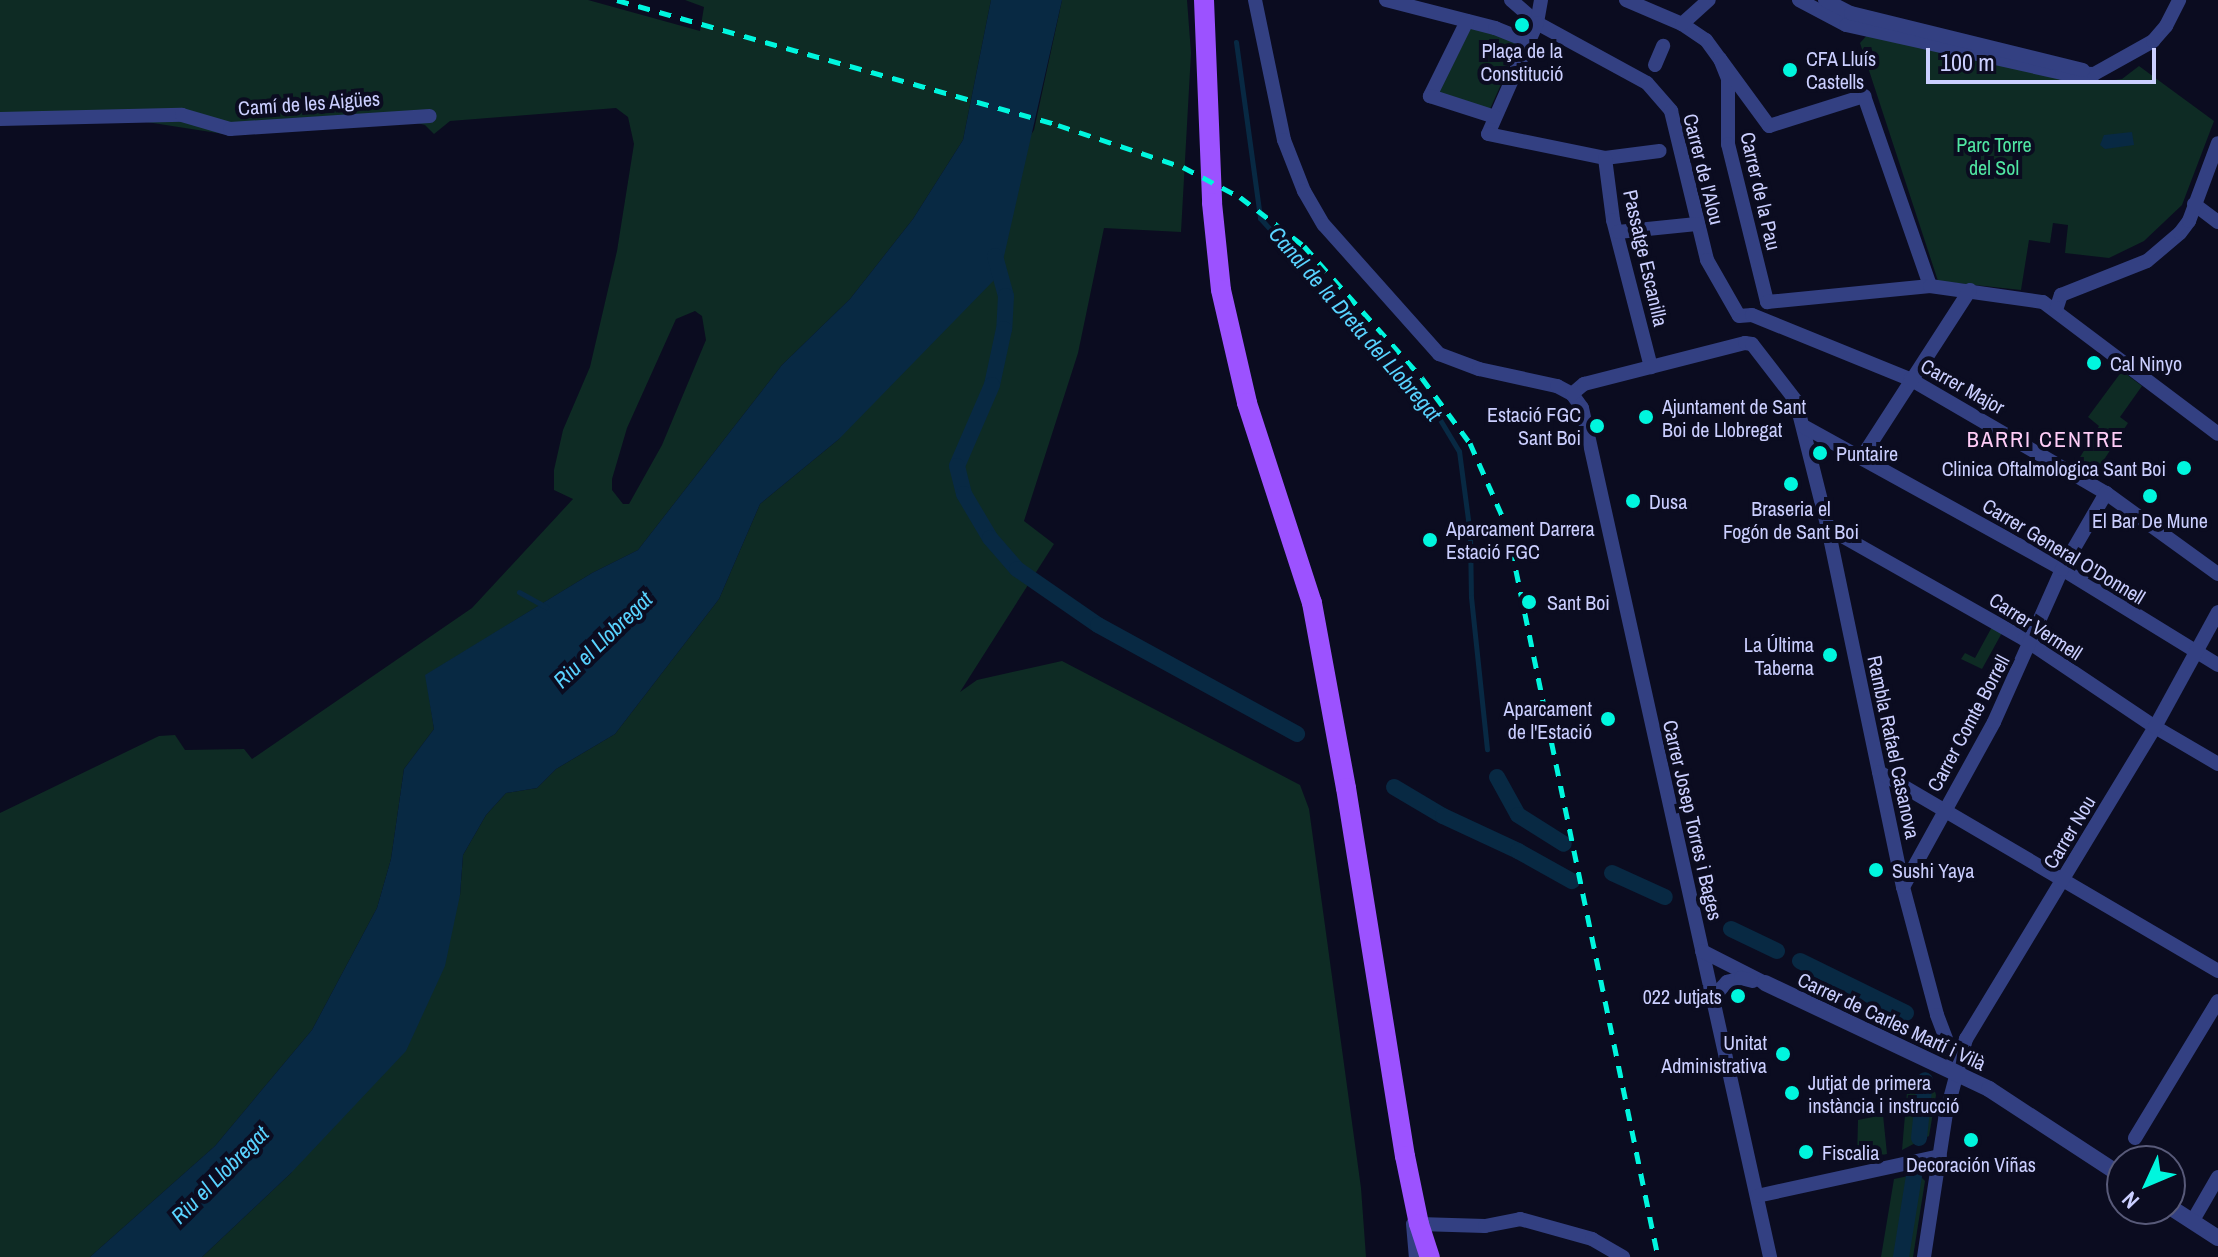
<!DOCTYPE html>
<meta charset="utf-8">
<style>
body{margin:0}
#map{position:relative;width:2218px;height:1257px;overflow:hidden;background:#0b0c20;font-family:"Archivo Narrow",sans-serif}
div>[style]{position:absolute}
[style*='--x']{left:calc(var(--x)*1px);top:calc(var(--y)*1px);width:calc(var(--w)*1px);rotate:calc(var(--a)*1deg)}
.green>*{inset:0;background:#0e2b24}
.water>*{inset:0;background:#082943}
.stream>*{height:5px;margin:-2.5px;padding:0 2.5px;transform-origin:2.5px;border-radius:2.5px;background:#082943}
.canal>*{height:16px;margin:-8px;padding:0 8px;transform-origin:8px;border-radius:8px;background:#082943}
.minor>*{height:14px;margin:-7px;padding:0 7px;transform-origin:7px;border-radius:7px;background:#334082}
.tertiary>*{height:16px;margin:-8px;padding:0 8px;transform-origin:8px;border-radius:8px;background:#334082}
.primary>*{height:20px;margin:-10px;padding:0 10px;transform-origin:10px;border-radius:10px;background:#9c52ff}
.rail>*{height:5px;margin-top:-2.5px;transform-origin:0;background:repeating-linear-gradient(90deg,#00f6de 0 12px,transparent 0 22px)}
.dots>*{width:22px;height:22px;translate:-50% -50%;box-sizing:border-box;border:4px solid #0b0c20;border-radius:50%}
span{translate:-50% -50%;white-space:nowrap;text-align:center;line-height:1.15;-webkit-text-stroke:8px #0b0c20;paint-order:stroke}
.poi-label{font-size:20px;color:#cbcfff}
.left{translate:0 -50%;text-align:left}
.right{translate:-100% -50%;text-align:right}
.street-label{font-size:20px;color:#cbcfff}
.park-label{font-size:20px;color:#50e6a3}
.water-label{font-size:22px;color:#59d3ff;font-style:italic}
.neighbourhood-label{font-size:22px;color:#ffcdf7;letter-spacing:2px}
.north{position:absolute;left:2106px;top:1145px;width:80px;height:80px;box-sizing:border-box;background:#0b0c20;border:2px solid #585a79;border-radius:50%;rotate:226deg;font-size:22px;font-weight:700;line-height:32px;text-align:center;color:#cbcfff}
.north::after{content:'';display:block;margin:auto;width:28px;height:36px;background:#00f6de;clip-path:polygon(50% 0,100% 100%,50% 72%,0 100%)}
.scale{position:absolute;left:1926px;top:48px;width:230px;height:36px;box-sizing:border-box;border:4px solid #cbcfff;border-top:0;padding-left:10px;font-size:24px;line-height:28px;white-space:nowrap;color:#cbcfff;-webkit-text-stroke:6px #0b0c20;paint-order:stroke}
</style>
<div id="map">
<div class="green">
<i style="clip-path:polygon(evenodd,0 0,588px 0,700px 31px,704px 7px,685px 0,991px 0,963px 140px,913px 219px,850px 299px,782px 365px,638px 550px,592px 573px,426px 675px,434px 729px,404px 769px,391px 859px,377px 908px,312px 1030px,215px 1146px,90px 1257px,0 1257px,0 813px,159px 736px,175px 735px,185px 750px,244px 749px,252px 759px,472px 608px,573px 499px,554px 490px,554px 470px,563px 430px,590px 367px,617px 251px,634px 144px,628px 117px,616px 108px,450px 121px,434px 134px,425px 125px,417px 123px,230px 135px,140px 121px,0 123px,0 0,695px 311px,702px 316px,706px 340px,662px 445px,629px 504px,623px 504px,612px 490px,612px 479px,627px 428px,676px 319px,695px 311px)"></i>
<i style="clip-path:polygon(1062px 0,1187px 0,1191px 53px,1181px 232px,1104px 228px,1078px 353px,1024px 521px,1054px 544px,960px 692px,977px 680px,1062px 661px,1300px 785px,1309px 809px,1361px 1188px,1366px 1257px,202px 1257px,291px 1173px,460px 895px,463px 855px,486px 815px,506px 793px,537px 788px,556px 769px,615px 734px,719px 599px,760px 504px,839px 439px,1034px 130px)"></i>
<i style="clip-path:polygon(1470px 25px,1520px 42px,1490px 109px,1435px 93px)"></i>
<i style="clip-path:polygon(1868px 34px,2084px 84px,2122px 79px,2139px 66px,2214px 121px,2182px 205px,2144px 241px,2109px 258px,2065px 253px,2068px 225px,2053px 223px,2050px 243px,2029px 240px,2021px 290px,1938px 281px,1860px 43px)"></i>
<i style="clip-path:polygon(2122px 371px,2142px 386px,2120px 417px,2128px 423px,2092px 478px,2074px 467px,2099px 426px,2088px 417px)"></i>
<i style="clip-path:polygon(1993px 625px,2003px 631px,1982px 669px,1961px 659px,1965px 653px,1975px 658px)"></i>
<i style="clip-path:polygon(1921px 1076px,1932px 1081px,1936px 1095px,1929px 1136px,1902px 1150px,1907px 1092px)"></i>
<i style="clip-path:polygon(1883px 1115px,1887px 1154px,1857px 1160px,1858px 1120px)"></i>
<i style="clip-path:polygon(1918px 1174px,1925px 1181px,1913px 1257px,1881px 1257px,1894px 1179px)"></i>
</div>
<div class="water">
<i style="clip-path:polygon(991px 0,1062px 0,1000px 274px,839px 439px,760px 504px,719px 599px,615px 734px,556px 769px,537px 788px,506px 793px,486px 815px,463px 855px,460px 895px,445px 966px,406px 1051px,291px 1173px,202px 1257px,90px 1257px,215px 1146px,312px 1030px,377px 908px,391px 859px,404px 769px,434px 729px,425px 675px,592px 573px,638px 550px,782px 365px,850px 299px,913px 219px,963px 140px)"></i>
<i style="clip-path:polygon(2132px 132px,2134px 145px,2105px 149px,2100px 145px,2104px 135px)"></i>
</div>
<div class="stream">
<i style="--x:1236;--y:42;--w:178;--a:82.2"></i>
<i style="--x:1260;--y:218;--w:268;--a:48.2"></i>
<i style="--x:1439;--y:418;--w:39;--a:59"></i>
<i style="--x:1459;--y:451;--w:85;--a:82.5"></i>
<i style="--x:1470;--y:535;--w:62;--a:89.1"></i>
<i style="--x:1471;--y:597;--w:153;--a:84"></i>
<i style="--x:519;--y:592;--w:31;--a:29"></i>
</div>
<div class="canal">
<i style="--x:995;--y:256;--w:41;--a:74.6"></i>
<i style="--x:1006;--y:296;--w:33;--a:93"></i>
<i style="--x:1004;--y:329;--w:57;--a:102.1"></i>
<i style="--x:992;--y:385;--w:88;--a:113.4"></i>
<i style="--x:957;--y:466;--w:29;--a:76"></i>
<i style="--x:964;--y:494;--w:51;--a:59.4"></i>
<i style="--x:990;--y:538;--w:41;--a:48.9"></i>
<i style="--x:1017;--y:569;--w:98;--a:34.7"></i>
<i style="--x:1098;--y:625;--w:227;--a:28.7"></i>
<i style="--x:1497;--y:777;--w:43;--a:61.1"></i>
<i style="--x:1518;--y:815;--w:54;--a:32.2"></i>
<i style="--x:1394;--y:787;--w:57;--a:30.6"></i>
<i style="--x:1443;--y:816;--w:83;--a:25"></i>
<i style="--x:1518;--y:851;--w:62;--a:29.1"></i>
<i style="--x:1612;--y:873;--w:58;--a:24.4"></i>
<i style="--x:1731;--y:929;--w:51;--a:25.6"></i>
<i style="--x:1800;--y:961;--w:118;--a:26.1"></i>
<i style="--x:1919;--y:1138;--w:58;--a:-84.1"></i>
<i style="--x:1901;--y:1257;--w:82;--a:-80.9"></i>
</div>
<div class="minor">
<i style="--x:1255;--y:0;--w:143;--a:78.3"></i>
<i style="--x:1284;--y:140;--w:55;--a:68.6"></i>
<i style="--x:1304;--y:191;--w:39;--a:60"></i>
<i style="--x:1324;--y:225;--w:173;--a:48.3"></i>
<i style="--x:1439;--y:354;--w:43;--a:20.6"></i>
<i style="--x:1479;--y:369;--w:80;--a:12.3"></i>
<i style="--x:1557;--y:386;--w:17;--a:28"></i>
<i style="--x:1572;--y:394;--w:17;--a:54"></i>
<i style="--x:1582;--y:408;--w:870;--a:77.51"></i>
<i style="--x:1386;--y:0;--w:113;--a:14.4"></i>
<i style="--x:1495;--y:28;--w:35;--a:22"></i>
<i style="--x:1511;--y:0;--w:35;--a:41"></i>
<i style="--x:1537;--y:23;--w:125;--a:28.6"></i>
<i style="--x:1647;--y:83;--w:37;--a:49"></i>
<i style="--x:1671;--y:111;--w:153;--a:76.4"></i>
<i style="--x:1707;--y:260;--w:64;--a:60.3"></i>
<i style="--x:1739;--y:316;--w:13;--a:-4"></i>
<i style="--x:1752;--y:315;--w:170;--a:22.1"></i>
<i style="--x:1910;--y:379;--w:227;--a:30.2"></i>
<i style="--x:2106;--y:493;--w:138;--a:35.9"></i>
<i style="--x:1541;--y:0;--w:23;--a:100"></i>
<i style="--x:1537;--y:23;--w:121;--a:113.8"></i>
<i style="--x:1488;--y:134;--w:119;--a:11.6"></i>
<i style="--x:1605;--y:158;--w:55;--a:-7.3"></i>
<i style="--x:1626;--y:0;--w:61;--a:23.2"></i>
<i style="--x:1682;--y:24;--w:29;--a:34"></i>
<i style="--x:1706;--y:40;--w:24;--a:54"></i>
<i style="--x:1720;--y:59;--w:22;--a:68"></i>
<i style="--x:1728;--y:79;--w:65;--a:90"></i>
<i style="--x:1728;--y:144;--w:163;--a:76.1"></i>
<i style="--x:1799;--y:0;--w:53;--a:28"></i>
<i style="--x:1846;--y:25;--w:221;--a:12.5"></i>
<i style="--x:2062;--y:73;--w:32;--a:2"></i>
<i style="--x:2094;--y:74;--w:68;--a:-29.2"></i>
<i style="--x:2153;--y:41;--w:20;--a:-49"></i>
<i style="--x:2166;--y:26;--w:29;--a:-63"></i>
<i style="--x:1825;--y:0;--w:29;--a:27"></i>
<i style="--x:1851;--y:13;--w:239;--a:13.8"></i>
<i style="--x:1467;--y:21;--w:84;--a:116.3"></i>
<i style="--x:1430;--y:96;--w:68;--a:17.9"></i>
<i style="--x:1682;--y:24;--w:36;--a:-42"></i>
<i style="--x:1720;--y:59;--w:83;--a:53.8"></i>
<i style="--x:1769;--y:126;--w:100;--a:-17.5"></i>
<i style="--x:1864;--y:96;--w:201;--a:70.8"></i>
<i style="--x:1655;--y:65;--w:21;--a:-67"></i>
<i style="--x:0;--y:119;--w:182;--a:-1.3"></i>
<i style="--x:182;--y:115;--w:50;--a:16.3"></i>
<i style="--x:230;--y:129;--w:200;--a:-3.7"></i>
<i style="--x:1605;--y:158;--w:63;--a:82.6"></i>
<i style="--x:1613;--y:220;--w:152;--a:75.5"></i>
<i style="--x:2194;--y:204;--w:30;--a:37"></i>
<i style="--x:1618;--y:232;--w:79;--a:-5.8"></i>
<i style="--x:1767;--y:302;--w:164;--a:-5.6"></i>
<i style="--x:1930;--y:286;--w:114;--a:8.1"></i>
<i style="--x:2043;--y:302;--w:219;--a:37"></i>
<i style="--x:2056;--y:310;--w:16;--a:-72"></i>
<i style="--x:2061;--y:295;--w:92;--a:-21.6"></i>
<i style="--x:2147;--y:261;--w:43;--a:-40.3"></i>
<i style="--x:2180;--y:233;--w:15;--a:-53"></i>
<i style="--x:2189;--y:221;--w:83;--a:-69.6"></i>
<i style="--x:1572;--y:394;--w:16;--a:-40"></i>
<i style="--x:1584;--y:384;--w:166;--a:-14.3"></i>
<i style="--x:1745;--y:343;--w:7;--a:8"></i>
<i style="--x:1752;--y:344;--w:72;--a:52.3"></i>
<i style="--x:1796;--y:401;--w:131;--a:75.9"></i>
<i style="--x:1828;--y:528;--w:367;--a:78.2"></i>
<i style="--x:1903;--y:887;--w:132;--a:75.1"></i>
<i style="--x:1937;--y:1015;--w:62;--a:69.2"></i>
<i style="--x:1803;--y:426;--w:296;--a:28.9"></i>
<i style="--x:2062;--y:569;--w:183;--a:31.6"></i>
<i style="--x:1862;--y:457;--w:199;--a:-57.1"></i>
<i style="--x:1828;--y:528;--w:225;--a:29.5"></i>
<i style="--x:2024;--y:639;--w:158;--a:33.9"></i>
<i style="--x:2155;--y:727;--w:73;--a:30.4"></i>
<i style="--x:1879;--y:772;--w:393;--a:30.4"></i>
<i style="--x:1903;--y:887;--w:188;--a:-61.1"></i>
<i style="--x:1994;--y:722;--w:167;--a:-66"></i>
<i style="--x:2062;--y:569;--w:88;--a:-59.9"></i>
<i style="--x:1702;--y:951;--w:71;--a:26.9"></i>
<i style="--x:1714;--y:1005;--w:12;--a:-76"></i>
<i style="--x:1717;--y:993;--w:15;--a:-48"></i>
<i style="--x:1727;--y:982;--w:15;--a:-16"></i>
<i style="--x:1741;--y:978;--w:12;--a:14"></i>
<i style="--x:2135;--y:1138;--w:160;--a:-58.8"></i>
<i style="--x:1757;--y:1196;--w:187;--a:-12.3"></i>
<i style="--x:2192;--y:1222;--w:52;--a:-60"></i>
<i style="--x:1413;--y:1224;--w:33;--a:85"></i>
<i style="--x:1419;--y:1224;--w:66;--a:1.7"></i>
<i style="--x:1485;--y:1226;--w:36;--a:-11"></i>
<i style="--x:1520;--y:1219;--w:75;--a:15.5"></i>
<i style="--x:1592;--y:1239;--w:36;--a:30"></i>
<i style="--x:1924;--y:1257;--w:145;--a:-81.3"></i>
<i style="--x:1946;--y:1114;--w:78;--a:-75.1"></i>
<i style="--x:1966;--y:1039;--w:365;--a:-58.8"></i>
<i style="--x:2155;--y:727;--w:131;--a:-61.3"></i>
</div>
<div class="tertiary">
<i style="--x:1765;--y:983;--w:248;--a:25.3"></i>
<i style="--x:1989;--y:1089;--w:159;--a:33.2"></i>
<i style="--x:2170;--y:1207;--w:57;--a:32.9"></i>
</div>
<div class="primary">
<i style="--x:1204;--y:0;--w:203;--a:87.7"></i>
<i style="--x:1212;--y:203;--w:87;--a:84.1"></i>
<i style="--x:1221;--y:290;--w:116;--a:77"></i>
<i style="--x:1247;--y:403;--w:210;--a:72"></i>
<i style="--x:1312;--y:603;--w:188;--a:79.6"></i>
<i style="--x:1346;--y:788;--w:373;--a:80.9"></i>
<i style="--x:1405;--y:1156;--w:69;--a:78.4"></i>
<i style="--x:1419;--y:1224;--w:35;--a:72"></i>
</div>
<div class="rail">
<i style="--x:617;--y:0;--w:458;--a:15.8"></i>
<i style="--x:1058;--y:125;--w:132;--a:18.6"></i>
<i style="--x:1183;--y:167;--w:64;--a:27.8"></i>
<i style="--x:1240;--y:197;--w:81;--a:37.4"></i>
<i style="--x:1304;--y:246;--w:177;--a:48.2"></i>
<i style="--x:1422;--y:378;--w:81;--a:53.6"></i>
<i style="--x:1470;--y:443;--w:92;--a:66.2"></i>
<i style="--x:1507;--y:527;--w:745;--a:78.31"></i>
</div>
<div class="dots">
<i style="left:1522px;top:25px;background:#00f6de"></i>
<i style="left:1790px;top:70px;background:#00f6de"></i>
<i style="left:2094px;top:363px;background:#00f6de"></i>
<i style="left:1646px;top:417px;background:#00f6de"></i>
<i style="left:1597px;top:426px;background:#00f6de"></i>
<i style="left:1820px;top:453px;background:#00f6de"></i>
<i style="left:2184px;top:468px;background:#00f6de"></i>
<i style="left:1791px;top:484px;background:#00f6de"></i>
<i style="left:2150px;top:496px;background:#00f6de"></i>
<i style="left:1633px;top:501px;background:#00f6de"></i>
<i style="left:1430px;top:540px;background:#00f6de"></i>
<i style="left:1529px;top:602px;background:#00f6de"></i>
<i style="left:1830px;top:655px;background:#00f6de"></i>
<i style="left:1608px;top:719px;background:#00f6de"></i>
<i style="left:1876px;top:870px;background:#00f6de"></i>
<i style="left:1738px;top:996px;background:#00f6de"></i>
<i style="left:1783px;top:1054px;background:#00f6de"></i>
<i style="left:1792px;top:1093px;background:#00f6de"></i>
<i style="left:1971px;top:1140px;background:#00f6de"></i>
<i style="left:1806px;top:1152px;background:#00f6de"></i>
</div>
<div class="poi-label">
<span style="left:1522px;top:62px">Plaça de la<br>Constitució</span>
<span class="left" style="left:1806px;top:70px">CFA Lluís<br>Castells</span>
<span class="left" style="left:2110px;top:363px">Cal Ninyo</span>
<span class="left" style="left:1662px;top:418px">Ajuntament de Sant<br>Boi de Llobregat</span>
<span class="right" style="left:1581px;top:426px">Estació FGC<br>Sant Boi</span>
<span class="left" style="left:1836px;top:453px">Puntaire</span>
<span class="right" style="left:2166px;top:468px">Clinica Oftalmologica Sant Boi</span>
<span class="left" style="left:1649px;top:501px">Dusa</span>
<span style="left:1791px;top:520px">Braseria el<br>Fogón de Sant Boi</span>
<span style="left:2150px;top:520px">El Bar De Mune</span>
<span class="left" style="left:1446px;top:540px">Aparcament Darrera<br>Estació FGC</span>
<span class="left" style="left:1547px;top:602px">Sant Boi</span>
<span class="right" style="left:1814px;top:656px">La Última<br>Taberna</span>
<span class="right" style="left:1592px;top:720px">Aparcament<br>de l'Estació</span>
<span class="left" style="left:1892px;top:870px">Sushi Yaya</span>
<span class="right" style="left:1722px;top:996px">022 Jutjats</span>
<span class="right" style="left:1767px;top:1054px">Unitat<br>Administrativa</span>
<span class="left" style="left:1808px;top:1094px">Jutjat de primera<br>instància i instrucció</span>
<span class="left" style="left:1822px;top:1152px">Fiscalia</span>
<span style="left:1971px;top:1164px">Decoración Viñas</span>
</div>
<div class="street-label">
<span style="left:309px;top:103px;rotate:-4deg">Camí de les Aigües</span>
<span style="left:1704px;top:169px;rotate:76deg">Carrer de l'Alou</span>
<span style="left:1761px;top:191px;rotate:77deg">Carrer de la Pau</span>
<span style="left:1646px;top:258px;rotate:77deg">Passatge Escanilla</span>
<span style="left:1963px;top:386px;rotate:29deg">Carrer Major</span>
<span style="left:2064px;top:551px;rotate:31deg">Carrer General O'Donnell</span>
<span style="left:2036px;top:626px;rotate:33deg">Carrer Vermell</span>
<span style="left:1968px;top:723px;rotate:-62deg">Carrer Comte Borrell</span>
<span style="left:1894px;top:747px;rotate:78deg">Rambla Rafael Casanova</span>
<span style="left:1693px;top:820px;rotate:77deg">Carrer Josep Torres i Bages</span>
<span style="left:2069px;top:832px;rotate:-59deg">Carrer Nou</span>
<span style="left:1892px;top:1021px;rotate:25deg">Carrer de Carles Martí i Vilà</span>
</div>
<div class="park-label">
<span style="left:1994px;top:156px">Parc Torre<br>del Sol</span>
</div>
<div class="water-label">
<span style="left:1355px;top:324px;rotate:49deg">Canal de la Dreta del Llobregat</span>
<span style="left:603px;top:640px;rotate:-44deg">Riu el Llobregat</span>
<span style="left:220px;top:1175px;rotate:-45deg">Riu el Llobregat</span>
</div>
<div class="neighbourhood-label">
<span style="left:2046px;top:440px">BARRI CENTRE</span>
</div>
<div class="north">N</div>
<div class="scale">100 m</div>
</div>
